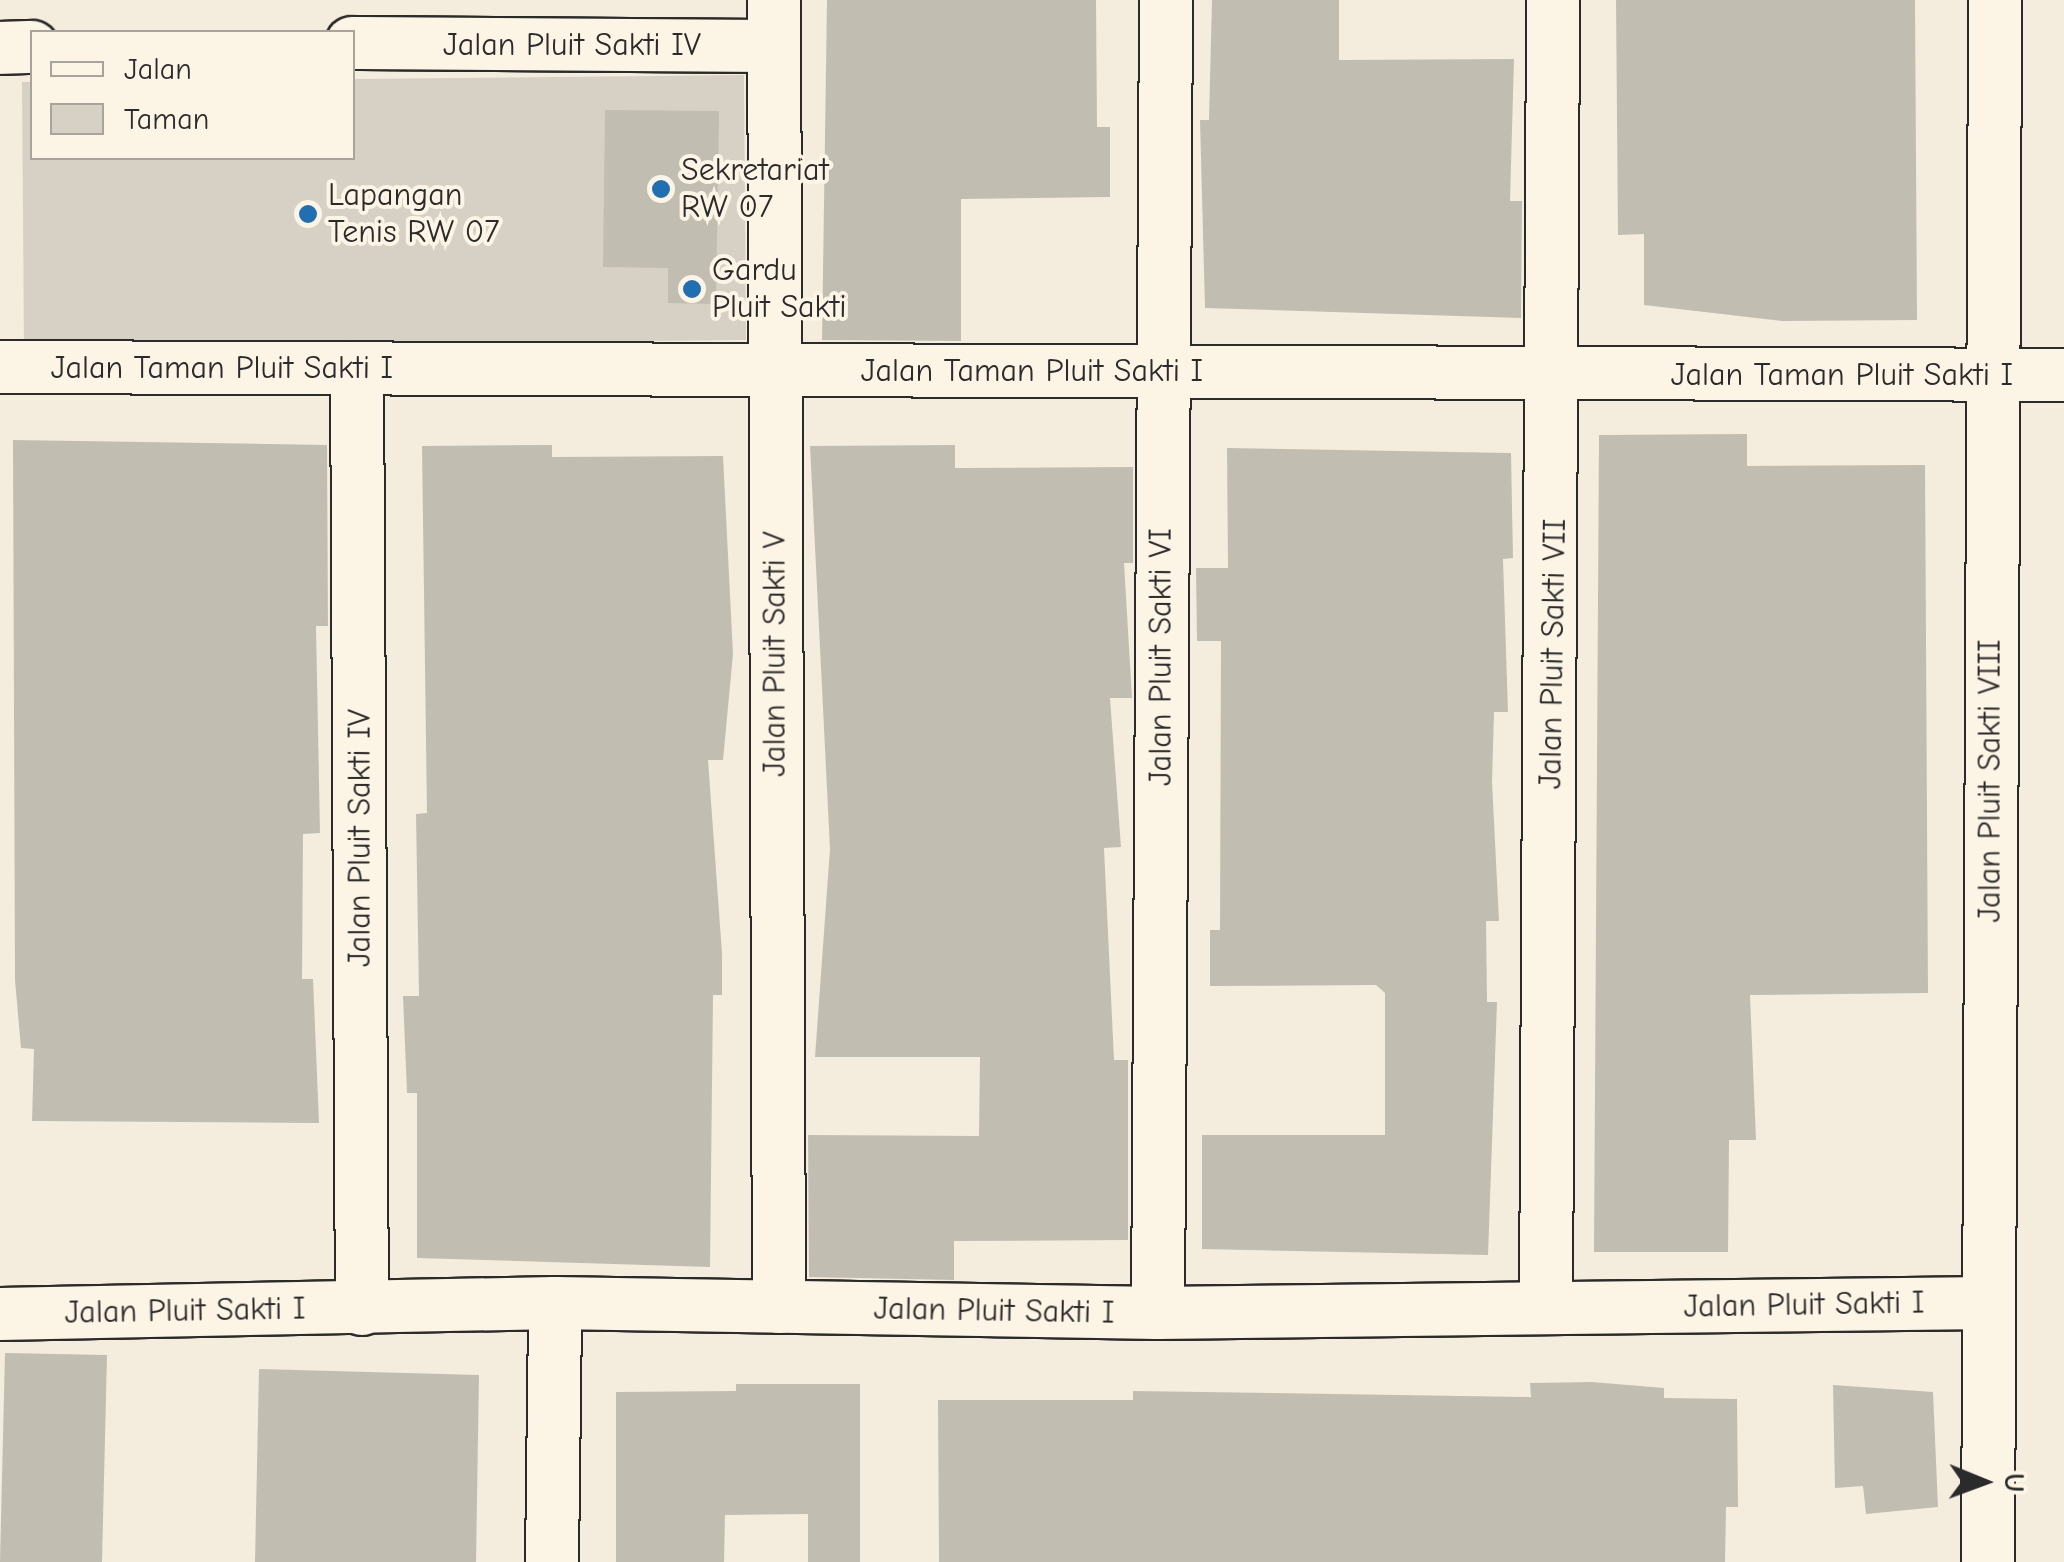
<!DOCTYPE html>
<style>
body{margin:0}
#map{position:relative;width:2064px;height:1562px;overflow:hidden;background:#f4edde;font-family:"Comic Neue",sans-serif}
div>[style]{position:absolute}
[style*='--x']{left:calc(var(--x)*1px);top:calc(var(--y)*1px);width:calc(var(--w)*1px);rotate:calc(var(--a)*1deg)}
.green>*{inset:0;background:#d6d1c4}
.building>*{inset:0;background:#c2bdb1}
.roads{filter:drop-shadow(2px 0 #2b2b2b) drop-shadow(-2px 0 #2b2b2b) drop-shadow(0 2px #2b2b2b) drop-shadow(0 -2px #2b2b2b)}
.minor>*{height:52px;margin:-26px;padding:0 26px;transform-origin:26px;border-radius:26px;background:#fcf5e5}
.dots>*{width:28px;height:28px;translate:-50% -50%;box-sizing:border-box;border:5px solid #fcf5e5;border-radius:50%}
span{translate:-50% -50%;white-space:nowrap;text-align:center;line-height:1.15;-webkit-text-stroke:8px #fcf5e5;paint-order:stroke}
.street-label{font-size:32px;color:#2b2b2b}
.poi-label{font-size:32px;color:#2b2b2b}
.left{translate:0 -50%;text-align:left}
.legend{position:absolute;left:30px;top:30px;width:325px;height:130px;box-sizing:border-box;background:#fcf5e5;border:2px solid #a8a49b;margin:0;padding:12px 18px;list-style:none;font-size:30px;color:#2b2b2b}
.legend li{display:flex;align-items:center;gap:20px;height:50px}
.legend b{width:50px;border:2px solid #a8a49b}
.north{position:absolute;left:1934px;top:1432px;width:100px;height:100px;-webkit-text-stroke:8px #fcf5e5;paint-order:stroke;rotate:91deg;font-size:28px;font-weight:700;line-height:40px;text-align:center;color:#2b2b2b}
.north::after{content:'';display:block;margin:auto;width:35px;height:45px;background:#2b2b2b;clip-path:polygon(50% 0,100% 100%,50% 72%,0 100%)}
</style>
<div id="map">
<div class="green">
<i style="clip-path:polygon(744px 75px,746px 340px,24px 347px,22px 82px,32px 82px,32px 158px,352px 158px,353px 79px)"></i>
</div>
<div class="building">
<i style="clip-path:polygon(827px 0,1096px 0,1097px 127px,1110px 127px,1110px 197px,961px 199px,961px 341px,822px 340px)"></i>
<i style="clip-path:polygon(1212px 0,1339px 0,1339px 60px,1514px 59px,1510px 201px,1522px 201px,1521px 318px,1205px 308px,1200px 120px,1209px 120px)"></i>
<i style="clip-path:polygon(1616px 0,1915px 0,1917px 320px,1782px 321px,1644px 305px,1644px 234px,1618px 235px)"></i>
<i style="clip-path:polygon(605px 110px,719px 111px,716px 304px,668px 303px,668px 268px,603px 267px)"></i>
<i style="clip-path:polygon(1747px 434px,1747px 466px,1925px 465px,1928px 993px,1750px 995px,1756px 1140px,1729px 1140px,1728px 1252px,1594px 1252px,1599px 435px)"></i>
<i style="clip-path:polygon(13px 440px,327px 445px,328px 626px,316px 626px,320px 833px,303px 834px,302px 979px,313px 979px,319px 1123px,32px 1121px,34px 1049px,21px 1048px,15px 980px)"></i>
<i style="clip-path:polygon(552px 445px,552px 457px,723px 456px,733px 654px,723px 760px,708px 760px,722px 953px,722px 995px,713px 995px,710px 1267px,417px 1258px,417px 1093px,407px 1093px,403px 996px,419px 996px,416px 814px,427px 813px,422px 446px)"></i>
<i style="clip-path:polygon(955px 445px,955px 468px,1133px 467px,1133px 563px,1124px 563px,1132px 698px,1110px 698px,1121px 847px,1104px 848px,1114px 1060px,1128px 1060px,1128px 1240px,954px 1241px,954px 1280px,809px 1277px,808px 1135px,979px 1136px,980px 1057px,815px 1057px,830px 849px,810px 446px)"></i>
<i style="clip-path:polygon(1227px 448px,1511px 453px,1513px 558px,1503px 559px,1508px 712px,1494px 712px,1492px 782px,1499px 921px,1486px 921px,1487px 1002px,1497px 1002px,1488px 1255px,1202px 1249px,1202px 1135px,1385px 1135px,1385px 993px,1376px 985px,1210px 986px,1210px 930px,1220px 930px,1221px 641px,1197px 641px,1196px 568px,1228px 568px)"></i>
<i style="clip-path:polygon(5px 1353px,107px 1355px,102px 1562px,0 1562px)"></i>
<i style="clip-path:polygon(259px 1369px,479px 1375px,476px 1562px,255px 1562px)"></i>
<i style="clip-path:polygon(1592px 1382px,1664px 1388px,1664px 1398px,1737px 1399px,1738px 1507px,1726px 1507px,1725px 1562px,939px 1562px,938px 1400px,1133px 1400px,1133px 1391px,1531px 1397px,1530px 1383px)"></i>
<i style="clip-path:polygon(736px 1384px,860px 1384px,860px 1562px,808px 1562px,808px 1514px,725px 1515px,724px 1562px,616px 1562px,616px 1392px,736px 1391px)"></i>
<i style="clip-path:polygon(1833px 1385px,1933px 1392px,1938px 1507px,1866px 1514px,1863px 1486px,1835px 1488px)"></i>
</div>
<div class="roads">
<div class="minor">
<i style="--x:774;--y:0;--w:1307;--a:89.78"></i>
<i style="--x:352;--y:43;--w:422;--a:0.4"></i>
<i style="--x:0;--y:48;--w:32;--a:-2"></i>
<i style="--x:0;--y:367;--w:2064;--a:0.22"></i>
<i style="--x:357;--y:368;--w:941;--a:89.7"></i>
<i style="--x:1546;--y:1308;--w:1308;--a:-89.69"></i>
<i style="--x:1158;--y:1313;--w:1313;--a:-89.65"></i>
<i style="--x:0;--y:1314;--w:555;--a:-1.14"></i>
<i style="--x:555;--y:1303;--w:603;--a:0.95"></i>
<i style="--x:1158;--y:1313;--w:831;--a:-0.69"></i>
<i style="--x:552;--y:1562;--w:259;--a:-89.3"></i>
<i style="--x:1988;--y:1562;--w:1562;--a:-89.74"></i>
</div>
</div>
<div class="dots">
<i style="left:661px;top:189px;background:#1f6fb2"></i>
<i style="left:308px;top:214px;background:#1f6fb2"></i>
<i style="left:692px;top:289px;background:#1f6fb2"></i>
</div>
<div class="street-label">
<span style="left:572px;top:45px">Jalan Pluit Sakti IV</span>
<span style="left:222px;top:368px">Jalan Taman Pluit Sakti I</span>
<span style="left:1032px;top:371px">Jalan Taman Pluit Sakti I</span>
<span style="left:1842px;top:375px">Jalan Taman Pluit Sakti I</span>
<span style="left:775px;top:654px;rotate:-90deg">Jalan Pluit Sakti V</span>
<span style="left:1553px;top:654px;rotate:-89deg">Jalan Pluit Sakti VII</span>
<span style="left:1161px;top:657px;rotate:-90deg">Jalan Pluit Sakti VI</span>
<span style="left:1990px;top:781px;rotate:-90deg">Jalan Pluit Sakti VIII</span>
<span style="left:360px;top:838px;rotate:-90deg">Jalan Pluit Sakti IV</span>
<span style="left:1804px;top:1305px;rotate:-1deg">Jalan Pluit Sakti I</span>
<span style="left:185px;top:1311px;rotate:-1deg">Jalan Pluit Sakti I</span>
<span style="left:994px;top:1311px;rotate:1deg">Jalan Pluit Sakti I</span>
</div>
<div class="poi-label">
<span class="left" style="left:681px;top:189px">Sekretariat<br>RW 07</span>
<span class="left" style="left:328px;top:214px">Lapangan<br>Tenis RW 07</span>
<span class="left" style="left:712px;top:289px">Gardu<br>Pluit Sakti</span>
</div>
<ul class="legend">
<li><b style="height:12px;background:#fcf5e5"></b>Jalan</li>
<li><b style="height:28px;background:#d6d1c4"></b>Taman</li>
</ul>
<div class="north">U</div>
</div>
